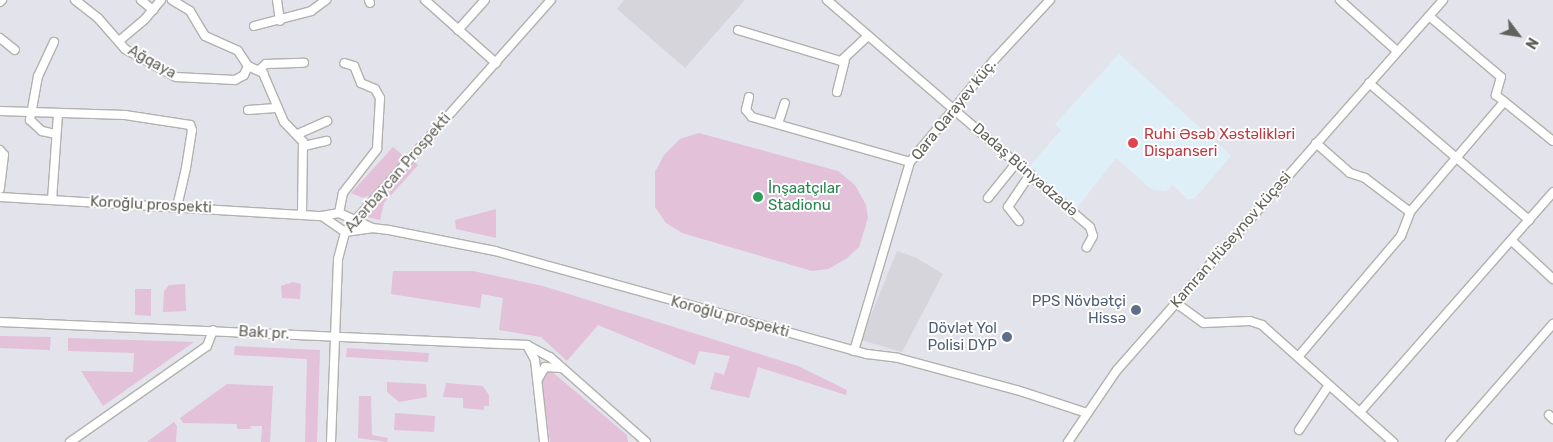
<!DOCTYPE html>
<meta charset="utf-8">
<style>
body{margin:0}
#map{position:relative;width:1553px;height:442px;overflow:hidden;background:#e3e3ec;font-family:Rubik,sans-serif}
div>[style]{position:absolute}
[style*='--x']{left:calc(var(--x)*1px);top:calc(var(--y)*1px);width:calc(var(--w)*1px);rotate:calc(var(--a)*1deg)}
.industrial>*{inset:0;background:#d5d5db}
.medical>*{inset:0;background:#dfeff8}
.green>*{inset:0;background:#e2c1d9}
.roads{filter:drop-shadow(1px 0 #b2b1ac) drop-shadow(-1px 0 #b2b1ac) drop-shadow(0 1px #b2b1ac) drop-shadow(0 -1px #b2b1ac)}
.minor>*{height:8px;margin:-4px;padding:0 4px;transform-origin:4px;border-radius:4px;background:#fff}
.dots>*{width:14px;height:14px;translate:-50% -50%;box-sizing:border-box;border:2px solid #fff;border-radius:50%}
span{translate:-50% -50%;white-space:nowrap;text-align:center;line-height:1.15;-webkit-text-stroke:4px #fff;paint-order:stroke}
.street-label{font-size:15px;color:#62615b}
.health-label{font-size:15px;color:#be3a42}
.left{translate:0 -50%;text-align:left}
.leisure-label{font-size:15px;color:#27864d}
.service-label{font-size:15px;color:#4e5e75}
.right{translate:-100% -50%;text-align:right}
.north{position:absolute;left:1493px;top:10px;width:50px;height:50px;-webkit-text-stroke:4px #fff;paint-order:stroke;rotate:121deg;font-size:14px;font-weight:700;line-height:20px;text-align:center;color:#62615b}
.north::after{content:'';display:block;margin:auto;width:18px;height:22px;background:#62615b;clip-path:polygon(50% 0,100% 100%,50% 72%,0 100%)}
</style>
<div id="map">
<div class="industrial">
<i style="clip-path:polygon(624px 0,745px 0,685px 68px,617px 9px)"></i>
<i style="clip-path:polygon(897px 251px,915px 257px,943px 274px,902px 352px,861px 340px)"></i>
</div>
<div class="medical">
<i style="clip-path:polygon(1119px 54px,1231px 156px,1194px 199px,1187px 199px,1173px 185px,1166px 191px,1151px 189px,1116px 158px,1076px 209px,1029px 167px,1061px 130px,1055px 124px)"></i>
</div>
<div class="green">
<i style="clip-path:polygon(699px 133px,838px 171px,855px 185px,866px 205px,868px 218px,859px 247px,846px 259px,828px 269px,812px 271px,682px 233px,666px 223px,655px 207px,655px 172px,664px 155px,680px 139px)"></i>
<i style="clip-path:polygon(393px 147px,405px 157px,371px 195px,363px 198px,351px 193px)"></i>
<i style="clip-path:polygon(415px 162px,418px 165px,384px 203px,380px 220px,367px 217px)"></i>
<i style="clip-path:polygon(496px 209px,496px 238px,456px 229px,455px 220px)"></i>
<i style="clip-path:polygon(393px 271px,473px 271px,543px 286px,798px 366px,847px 390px,846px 395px,758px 367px,749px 398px,710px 389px,715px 372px,724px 375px,730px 356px,699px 351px,695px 365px,598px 325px,567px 361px,541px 337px,499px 330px,503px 298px,482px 294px,480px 308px,391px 294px)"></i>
<i style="clip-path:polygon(293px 282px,301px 284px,300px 299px,282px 298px,281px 286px)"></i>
<i style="clip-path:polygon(185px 284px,186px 311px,163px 312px,164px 291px,169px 285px)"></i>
<i style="clip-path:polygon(135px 289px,151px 289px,151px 316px,135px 315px)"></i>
<i style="clip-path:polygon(0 336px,51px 337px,50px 350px,0 348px)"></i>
<i style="clip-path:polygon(68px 338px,194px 342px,103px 406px,81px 371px,133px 372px,134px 353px,68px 351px)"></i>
<i style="clip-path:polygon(235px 346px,320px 350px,317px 442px,305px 442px,307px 359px,234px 355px)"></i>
<i style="clip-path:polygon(347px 348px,429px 353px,428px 362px,346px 357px)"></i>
<i style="clip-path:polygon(551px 371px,627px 435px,628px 442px,550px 442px,542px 382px,545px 374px)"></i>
<i style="clip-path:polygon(387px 382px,426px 384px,427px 397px,399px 402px,387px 392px)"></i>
<i style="clip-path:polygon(446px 383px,483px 386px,489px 395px,489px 406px,484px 406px,484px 410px,463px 408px,463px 398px,443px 397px)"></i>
<i style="clip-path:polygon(227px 384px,273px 386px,270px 442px,261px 442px,262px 426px,251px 426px,250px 429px,237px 429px,237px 424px,183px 423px,180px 418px)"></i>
<i style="clip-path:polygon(359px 396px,371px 396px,372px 435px,388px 438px,387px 442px,358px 438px)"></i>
<i style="clip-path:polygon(395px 413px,435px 416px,434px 432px,394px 430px)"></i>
<i style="clip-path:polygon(174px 422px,177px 426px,176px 442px,147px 442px)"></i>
</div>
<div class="roads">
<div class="minor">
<i style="--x:75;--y:0;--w:29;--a:38"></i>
<i style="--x:98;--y:18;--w:41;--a:48.9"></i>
<i style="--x:125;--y:49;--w:58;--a:28.8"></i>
<i style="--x:176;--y:77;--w:59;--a:2.9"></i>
<i style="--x:235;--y:80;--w:10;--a:-29"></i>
<i style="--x:244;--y:75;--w:10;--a:-66"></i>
<i style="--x:248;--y:66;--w:17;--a:25"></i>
<i style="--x:263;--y:73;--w:53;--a:66.8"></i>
<i style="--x:284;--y:122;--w:28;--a:46"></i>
<i style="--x:303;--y:142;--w:73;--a:90.8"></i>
<i style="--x:141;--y:0;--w:16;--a:40"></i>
<i style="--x:172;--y:0;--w:21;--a:31"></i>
<i style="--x:190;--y:11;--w:29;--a:59"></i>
<i style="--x:205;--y:36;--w:36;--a:24"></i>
<i style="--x:238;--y:51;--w:18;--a:56"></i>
<i style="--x:277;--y:0;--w:21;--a:82"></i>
<i style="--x:369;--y:0;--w:3;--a:72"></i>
<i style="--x:425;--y:0;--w:95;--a:41.6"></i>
<i style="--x:827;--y:0;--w:347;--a:40.8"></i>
<i style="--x:1090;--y:227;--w:9;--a:72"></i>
<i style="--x:1093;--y:236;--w:13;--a:119"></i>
<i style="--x:1340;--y:0;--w:76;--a:41.8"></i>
<i style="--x:0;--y:2;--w:3;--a:-45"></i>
<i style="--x:1429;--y:16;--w:94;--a:40.3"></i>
<i style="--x:1501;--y:77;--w:19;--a:106"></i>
<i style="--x:1496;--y:95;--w:73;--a:38.9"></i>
<i style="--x:254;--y:26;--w:59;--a:-14.7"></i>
<i style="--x:311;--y:11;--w:19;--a:-36"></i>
<i style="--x:458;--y:30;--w:40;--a:-48"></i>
<i style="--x:738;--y:30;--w:108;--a:16.8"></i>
<i style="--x:841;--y:61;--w:37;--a:-43"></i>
<i style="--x:0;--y:38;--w:19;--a:39"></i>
<i style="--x:119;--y:41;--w:34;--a:-40"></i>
<i style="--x:145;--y:19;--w:25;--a:-50"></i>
<i style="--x:54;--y:42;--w:38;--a:115"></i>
<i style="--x:38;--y:76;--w:45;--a:100.3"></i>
<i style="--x:30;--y:120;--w:16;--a:43"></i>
<i style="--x:42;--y:131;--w:13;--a:13"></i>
<i style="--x:259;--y:70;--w:9;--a:-41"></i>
<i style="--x:266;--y:64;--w:38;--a:-2"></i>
<i style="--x:1369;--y:83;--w:211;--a:40.6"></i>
<i style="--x:837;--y:92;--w:32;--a:-76"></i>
<i style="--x:749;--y:97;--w:13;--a:103"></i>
<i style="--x:746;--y:110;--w:9;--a:49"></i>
<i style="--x:752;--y:117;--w:164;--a:15.9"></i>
<i style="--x:248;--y:110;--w:28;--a:-4"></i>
<i style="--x:0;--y:111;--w:125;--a:1.8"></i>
<i style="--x:125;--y:115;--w:66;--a:8.7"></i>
<i style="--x:190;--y:125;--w:5;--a:68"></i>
<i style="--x:192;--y:130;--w:38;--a:99"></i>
<i style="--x:186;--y:168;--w:40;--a:103"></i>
<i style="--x:778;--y:124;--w:22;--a:-72"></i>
<i style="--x:298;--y:134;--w:32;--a:-24"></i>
<i style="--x:1316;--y:143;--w:45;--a:41.4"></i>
<i style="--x:1350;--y:173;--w:16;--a:18"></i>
<i style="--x:1365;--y:178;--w:56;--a:37.1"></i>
<i style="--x:304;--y:146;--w:23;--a:-13"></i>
<i style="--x:0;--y:150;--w:6;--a:51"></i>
<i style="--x:4;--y:155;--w:34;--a:97"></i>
<i style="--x:0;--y:197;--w:323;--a:3.4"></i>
<i style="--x:322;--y:216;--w:17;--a:-10"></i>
<i style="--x:339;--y:213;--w:36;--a:24"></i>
<i style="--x:988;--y:198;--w:46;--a:-51.1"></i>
<i style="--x:52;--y:200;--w:85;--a:-86"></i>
<i style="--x:339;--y:213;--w:20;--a:-79"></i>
<i style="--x:343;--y:193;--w:56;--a:-52.3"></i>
<i style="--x:377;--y:149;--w:51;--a:-86.6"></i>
<i style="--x:380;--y:98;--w:10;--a:-119"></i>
<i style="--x:375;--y:89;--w:15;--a:-157"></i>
<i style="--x:361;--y:83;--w:18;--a:-112"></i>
<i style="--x:354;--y:66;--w:10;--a:-163"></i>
<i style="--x:322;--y:216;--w:28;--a:35"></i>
<i style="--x:345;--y:232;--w:27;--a:-8"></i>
<i style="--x:372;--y:228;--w:17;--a:7"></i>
<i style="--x:389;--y:230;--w:108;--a:11.2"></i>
<i style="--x:495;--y:251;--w:386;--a:15.5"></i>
<i style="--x:867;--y:354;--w:31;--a:7"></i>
<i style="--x:898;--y:358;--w:123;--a:15.1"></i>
<i style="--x:1017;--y:390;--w:74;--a:18.2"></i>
<i style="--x:1019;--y:221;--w:18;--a:-128"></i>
<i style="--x:1008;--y:207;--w:40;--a:-56"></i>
<i style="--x:1512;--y:241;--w:56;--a:42.8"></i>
<i style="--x:1176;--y:303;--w:34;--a:36"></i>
<i style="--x:1204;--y:323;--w:46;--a:-2.5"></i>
<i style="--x:1250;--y:321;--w:13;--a:18"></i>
<i style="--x:1262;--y:325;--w:176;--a:41.8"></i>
<i style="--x:0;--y:322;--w:528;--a:2.5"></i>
<i style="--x:527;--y:345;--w:26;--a:28"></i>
<i style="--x:550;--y:357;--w:128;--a:41.5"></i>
<i style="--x:528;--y:347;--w:15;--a:62"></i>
<i style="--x:535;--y:360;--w:82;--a:83.7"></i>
<i style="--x:854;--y:351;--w:197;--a:-73.5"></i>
<i style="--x:910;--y:162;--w:132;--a:-50.5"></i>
<i style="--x:994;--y:60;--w:82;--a:-47"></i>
<i style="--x:1298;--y:357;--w:159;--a:-49.6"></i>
<i style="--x:1401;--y:236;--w:26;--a:-69"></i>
<i style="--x:1410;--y:212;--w:145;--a:-49.5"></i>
<i style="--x:538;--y:379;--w:14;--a:-60"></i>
<i style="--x:545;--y:367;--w:16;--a:4"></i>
<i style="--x:1360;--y:412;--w:293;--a:-48.7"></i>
<i style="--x:1549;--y:415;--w:6;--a:45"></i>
<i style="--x:1299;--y:430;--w:54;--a:-56.3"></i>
<i style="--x:70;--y:442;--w:167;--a:-35"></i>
<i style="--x:207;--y:346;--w:17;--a:-69"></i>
<i style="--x:331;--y:442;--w:183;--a:-87.8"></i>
<i style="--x:338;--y:259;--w:28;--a:-75"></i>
<i style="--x:345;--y:232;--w:310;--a:-48.4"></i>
<i style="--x:1068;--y:442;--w:87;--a:-55.8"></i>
<i style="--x:1117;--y:370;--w:493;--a:-48.6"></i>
<i style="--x:1450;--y:442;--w:157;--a:-48.9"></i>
</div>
</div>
<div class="dots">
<i style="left:1133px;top:143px;background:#e0444e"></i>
<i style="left:758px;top:197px;background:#2e9e5b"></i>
<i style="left:1136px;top:310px;background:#5c6f8a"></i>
<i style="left:1007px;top:337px;background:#5c6f8a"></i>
</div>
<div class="street-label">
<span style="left:152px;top:62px;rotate:29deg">Ağqaya</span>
<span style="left:954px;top:110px;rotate:-51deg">Qara Qarayev küç.</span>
<span style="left:1025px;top:170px;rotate:41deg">Dadaş Bünyadzadə</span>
<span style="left:398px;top:173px;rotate:-49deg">Azərbaycan Prospekti</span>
<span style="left:151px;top:205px;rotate:3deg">Koroğlu prospekti</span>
<span style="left:1231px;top:240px;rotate:-49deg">Kamran Hüseynov küçəsi</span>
<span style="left:730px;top:317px;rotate:15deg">Koroğlu prospekti</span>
<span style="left:264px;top:333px;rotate:3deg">Bakı pr.</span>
</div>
<div class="health-label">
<span class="left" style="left:1144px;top:143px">Ruhi Əsəb Xəstəlikləri<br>Dispanseri</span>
</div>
<div class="leisure-label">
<span class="left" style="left:768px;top:197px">İnşaatçılar<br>Stadionu</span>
</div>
<div class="service-label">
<span class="right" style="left:1126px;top:310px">PPS Növbətçi<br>Hissə</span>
<span class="right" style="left:997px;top:337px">Dövlət Yol<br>Polisi DYP</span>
</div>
<div class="north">N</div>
</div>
